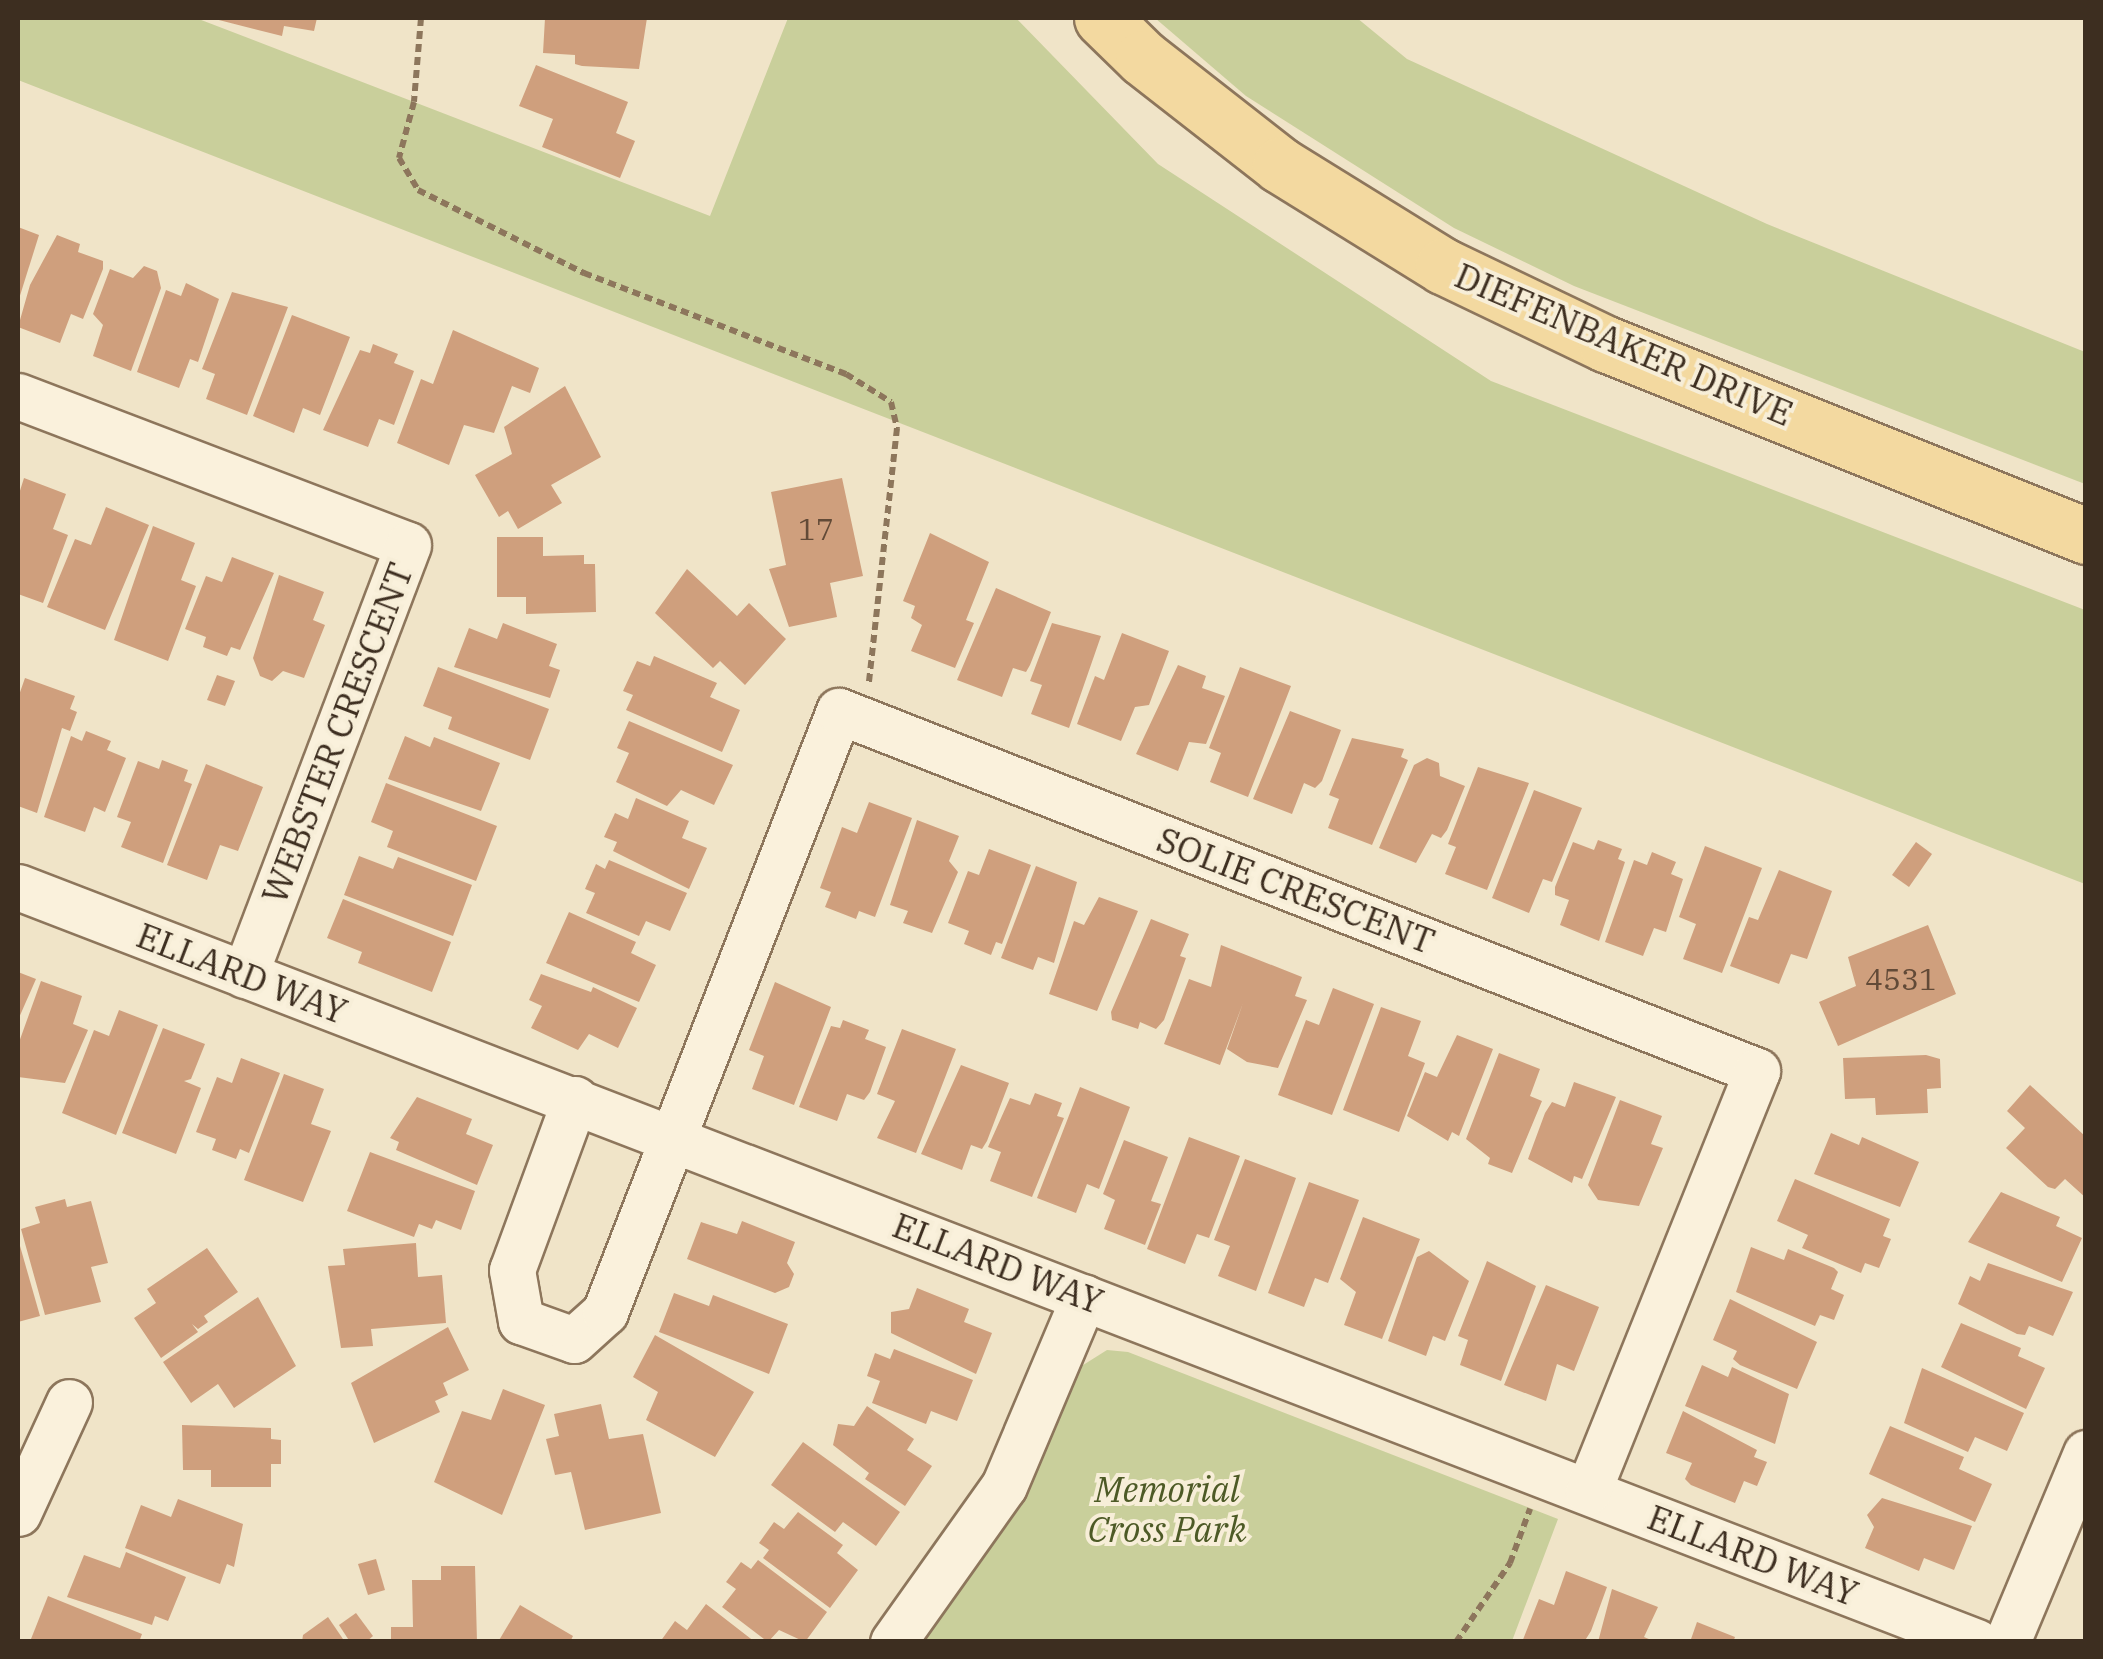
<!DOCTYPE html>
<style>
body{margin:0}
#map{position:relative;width:2103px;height:1659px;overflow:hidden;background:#f0e4c8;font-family:"IBM Plex Serif",serif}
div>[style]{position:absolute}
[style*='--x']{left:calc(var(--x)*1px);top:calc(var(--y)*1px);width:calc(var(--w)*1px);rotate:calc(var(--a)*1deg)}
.green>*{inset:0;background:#c9cf9b}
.building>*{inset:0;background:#cf9f7d}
.path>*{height:6px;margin-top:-3px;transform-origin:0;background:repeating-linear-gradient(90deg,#8d765c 0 8px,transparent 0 13px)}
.roads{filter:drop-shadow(2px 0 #8d765c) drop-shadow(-2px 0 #8d765c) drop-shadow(0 2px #8d765c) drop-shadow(0 -2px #8d765c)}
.minor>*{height:45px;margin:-22.5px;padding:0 22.5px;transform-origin:22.5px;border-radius:22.5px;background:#faf1dc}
.major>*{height:55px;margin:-27.5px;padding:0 27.5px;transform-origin:27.5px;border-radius:27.5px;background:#f3d9a0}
span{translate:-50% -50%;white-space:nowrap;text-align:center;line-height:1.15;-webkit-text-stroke:8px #f7eed8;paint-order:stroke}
.number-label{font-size:30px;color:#624a37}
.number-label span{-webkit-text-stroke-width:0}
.street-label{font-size:35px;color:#3d2e20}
.park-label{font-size:35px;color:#4d5a26;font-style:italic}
.frame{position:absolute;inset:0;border:20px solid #3d2e20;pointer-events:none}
</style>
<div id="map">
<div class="green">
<i style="clip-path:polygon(18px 18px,196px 18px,710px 216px,788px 18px,1016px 18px,1158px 164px,1491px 381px,2085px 610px,2085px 884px,18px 80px)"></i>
<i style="clip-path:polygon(1155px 18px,1357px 18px,1407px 59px,1767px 224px,2085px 352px,2085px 484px,1574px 286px,1454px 228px,1246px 96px)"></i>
<i style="clip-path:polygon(1107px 1350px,1128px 1352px,1558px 1519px,1512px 1641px,922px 1641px,1025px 1501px,1080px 1367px)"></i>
</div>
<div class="building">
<i style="clip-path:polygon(211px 18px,317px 18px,314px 31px,284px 26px,282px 36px)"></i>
<i style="clip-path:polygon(545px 18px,647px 18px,639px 69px,582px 66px,575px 64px,575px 55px,543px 53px)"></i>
<i style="clip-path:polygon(536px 65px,628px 102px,616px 133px,635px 141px,620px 178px,542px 147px,553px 119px,519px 106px)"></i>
<i style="clip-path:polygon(18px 227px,39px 235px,18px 302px)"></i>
<i style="clip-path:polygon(57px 235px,80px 244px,78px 252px,103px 261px,103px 269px,83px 319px,71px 314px,60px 343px,18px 327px,30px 285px)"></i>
<i style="clip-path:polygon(144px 266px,157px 271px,161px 288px,131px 371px,93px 356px,103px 325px,93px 314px,110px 269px,133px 278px)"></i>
<i style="clip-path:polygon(186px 283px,219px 299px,198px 362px,190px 359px,179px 388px,137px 372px,166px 290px,181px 296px)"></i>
<i style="clip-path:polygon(232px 292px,288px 307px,247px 415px,206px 399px,215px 374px,202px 369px)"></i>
<i style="clip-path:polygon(292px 315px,350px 337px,320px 415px,303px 408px,294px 433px,253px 416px)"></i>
<i style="clip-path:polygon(453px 330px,539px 368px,530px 393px,512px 386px,494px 433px,464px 425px,449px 465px,397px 443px,421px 379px,433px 384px)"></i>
<i style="clip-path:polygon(373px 344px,398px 354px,394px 363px,414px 371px,394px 425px,379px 419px,368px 447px,323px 430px,360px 350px,370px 353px)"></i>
<i style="clip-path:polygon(565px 386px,601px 457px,551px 485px,562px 503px,518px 529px,508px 511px,499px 517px,475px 475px,512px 454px,504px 427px)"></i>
<i style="clip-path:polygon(24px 478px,66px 494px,53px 529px,68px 535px,43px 603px,18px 594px,18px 497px)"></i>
<i style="clip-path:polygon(842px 478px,863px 576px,830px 583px,837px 617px,789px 627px,769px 569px,786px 565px,771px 492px)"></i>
<i style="clip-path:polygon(106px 507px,149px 525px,105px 630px,47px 607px,75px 539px,91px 545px)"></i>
<i style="clip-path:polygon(153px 526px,195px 543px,181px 580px,196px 586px,168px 661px,114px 640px)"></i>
<i style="clip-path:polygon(930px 533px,989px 562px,966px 620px,974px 623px,955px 668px,911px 651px,922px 625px,911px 618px,915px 606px,903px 601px)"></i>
<i style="clip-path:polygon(497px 537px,543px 537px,543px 556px,584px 555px,584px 564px,595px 564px,596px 612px,526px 614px,526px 597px,497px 597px)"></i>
<i style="clip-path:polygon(232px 557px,274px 573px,240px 650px,231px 647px,227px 656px,203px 647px,206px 637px,185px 629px,206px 576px,222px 582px)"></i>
<i style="clip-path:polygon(687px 569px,737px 616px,749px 603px,786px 639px,745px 685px,720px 661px,713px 668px,655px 613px)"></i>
<i style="clip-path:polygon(279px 575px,324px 592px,313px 620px,325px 625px,304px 678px,283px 671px,272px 681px,260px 676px,253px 658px)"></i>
<i style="clip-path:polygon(996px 588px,1051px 612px,1030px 665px,1026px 672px,1013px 668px,1002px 697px,957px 680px)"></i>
<i style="clip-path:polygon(503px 623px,557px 644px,549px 666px,560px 670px,550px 698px,454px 667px,469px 628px,497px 639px)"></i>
<i style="clip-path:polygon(1052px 623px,1101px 636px,1069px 728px,1031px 714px,1042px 685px,1030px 681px)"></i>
<i style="clip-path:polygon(1122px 633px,1169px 651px,1149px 705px,1135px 707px,1121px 741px,1077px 724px,1095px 676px,1104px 680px)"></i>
<i style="clip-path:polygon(654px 656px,717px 683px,710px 697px,740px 710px,722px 752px,626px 710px,633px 695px,623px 691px,637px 661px,650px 666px)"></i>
<i style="clip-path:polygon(1178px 665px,1206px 676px,1202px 688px,1225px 696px,1206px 744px,1189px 742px,1178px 771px,1136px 754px)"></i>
<i style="clip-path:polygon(438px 667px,549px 709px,530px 760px,448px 729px,452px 717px,423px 706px)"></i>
<i style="clip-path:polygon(1240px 667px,1291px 686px,1248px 797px,1210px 782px,1221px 753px,1209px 748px)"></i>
<i style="clip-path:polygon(217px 675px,235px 681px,225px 706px,207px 700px)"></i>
<i style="clip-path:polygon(25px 678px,75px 696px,70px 709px,77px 712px,70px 731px,62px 728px,37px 813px,18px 806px,18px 698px)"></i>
<i style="clip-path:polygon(1290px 711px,1341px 730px,1322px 781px,1315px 788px,1304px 783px,1292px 814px,1253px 799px)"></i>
<i style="clip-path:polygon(629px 721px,733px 765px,714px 805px,681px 790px,667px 806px,616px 782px,629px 753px,617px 748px)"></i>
<i style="clip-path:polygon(86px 731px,111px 741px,107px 750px,126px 758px,105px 812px,94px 807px,85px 832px,44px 817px,71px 736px,82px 741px)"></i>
<i style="clip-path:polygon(405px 736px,430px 747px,434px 737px,500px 763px,481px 811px,388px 779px)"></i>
<i style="clip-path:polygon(1352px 738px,1404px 749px,1401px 757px,1408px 760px,1372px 845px,1328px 828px,1339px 799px,1329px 795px)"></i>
<i style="clip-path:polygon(1427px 758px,1439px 763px,1440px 776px,1465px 786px,1447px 830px,1441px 838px,1432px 834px,1416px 863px,1379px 848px,1414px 765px)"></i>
<i style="clip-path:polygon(162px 760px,188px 770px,184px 781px,192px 784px,163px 863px,121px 847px,131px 822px,117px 817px,138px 761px,159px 769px)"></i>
<i style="clip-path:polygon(206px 764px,263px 787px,238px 851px,220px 845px,207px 880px,167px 865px)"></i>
<i style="clip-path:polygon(1478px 767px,1529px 783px,1487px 890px,1445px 874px,1456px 847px,1448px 844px)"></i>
<i style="clip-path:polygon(386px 783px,497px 826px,476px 881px,387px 847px,393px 831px,371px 822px)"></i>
<i style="clip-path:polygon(1534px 790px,1582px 808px,1552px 882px,1543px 879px,1529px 913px,1492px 898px)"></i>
<i style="clip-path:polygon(636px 798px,689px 821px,682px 838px,707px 848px,689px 889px,613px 851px,617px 842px,604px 837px,615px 813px,628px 819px)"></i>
<i style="clip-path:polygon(869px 802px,912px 818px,875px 917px,859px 911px,856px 919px,825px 907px,831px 892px,820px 888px,842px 827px,857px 833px)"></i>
<i style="clip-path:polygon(917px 820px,959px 836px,949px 861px,958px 872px,932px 933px,903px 923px,908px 911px,890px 905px)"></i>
<i style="clip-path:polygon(1598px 840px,1622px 849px,1618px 859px,1625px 862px,1599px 941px,1560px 925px,1569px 900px,1555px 895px,1555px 887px,1573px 842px,1594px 850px)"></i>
<i style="clip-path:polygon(1916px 842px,1932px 854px,1909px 887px,1892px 875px)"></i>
<i style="clip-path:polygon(1705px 846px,1762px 868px,1722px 973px,1683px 959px,1696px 924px,1679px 917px)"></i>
<i style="clip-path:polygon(989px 849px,1031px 865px,1002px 944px,996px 942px,991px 955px,964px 944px,969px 931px,948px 923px,968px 871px,979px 875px)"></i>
<i style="clip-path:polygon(1652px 852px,1676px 862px,1671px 874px,1683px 879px,1666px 932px,1654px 928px,1643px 956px,1605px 942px,1634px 860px,1647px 865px)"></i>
<i style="clip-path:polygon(359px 856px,393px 869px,398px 857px,472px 885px,453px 936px,344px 895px)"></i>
<i style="clip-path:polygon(609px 860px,687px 893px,670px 931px,646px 921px,639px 936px,586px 913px,595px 893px,585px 889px,596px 864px,605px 869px)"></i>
<i style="clip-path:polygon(1036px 866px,1077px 882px,1054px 963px,1038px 957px,1033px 970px,1001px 958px)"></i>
<i style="clip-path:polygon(1779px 870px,1832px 891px,1807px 959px,1791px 954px,1779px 984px,1730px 966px,1749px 917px,1758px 920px)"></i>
<i style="clip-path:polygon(1099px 897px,1138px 911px,1097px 1011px,1049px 994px,1074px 921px,1084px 925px)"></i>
<i style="clip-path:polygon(343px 899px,451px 942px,432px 992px,358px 963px,362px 952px,327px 938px)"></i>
<i style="clip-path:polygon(569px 912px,636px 942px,631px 953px,656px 965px,639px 1002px,546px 963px)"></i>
<i style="clip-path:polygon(1151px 919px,1189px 934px,1180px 956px,1186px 958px,1164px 1020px,1156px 1029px,1140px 1022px,1138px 1029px,1112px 1020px,1111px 1012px)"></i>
<i style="clip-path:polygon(1928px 925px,1956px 994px,1838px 1046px,1819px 1002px,1856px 986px,1848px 957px)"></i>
<i style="clip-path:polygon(1221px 945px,1302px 977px,1295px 996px,1307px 1000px,1278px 1068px,1247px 1062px,1227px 1049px,1243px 1003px,1220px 1065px,1164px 1044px,1189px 979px,1211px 987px)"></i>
<i style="clip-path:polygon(18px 972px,36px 979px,18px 1020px)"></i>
<i style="clip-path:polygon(541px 974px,591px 992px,593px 987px,637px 1008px,618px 1048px,589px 1034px,578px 1050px,531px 1028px,542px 1006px,529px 1000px)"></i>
<i style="clip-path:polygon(41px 981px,82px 996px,73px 1024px,88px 1030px,65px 1083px,18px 1077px,18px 1045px)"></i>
<i style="clip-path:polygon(775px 982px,831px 1007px,794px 1105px,752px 1089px,764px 1056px,749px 1050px)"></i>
<i style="clip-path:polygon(1333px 988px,1374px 1004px,1332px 1115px,1278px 1095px,1306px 1020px,1319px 1025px)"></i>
<i style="clip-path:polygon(1381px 1007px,1421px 1021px,1408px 1056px,1425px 1063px,1399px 1132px,1343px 1110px)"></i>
<i style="clip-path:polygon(119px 1010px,158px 1025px,116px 1135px,62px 1113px,94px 1030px,109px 1036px)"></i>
<i style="clip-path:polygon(843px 1020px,869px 1030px,865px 1039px,886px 1047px,870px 1092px,864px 1100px,847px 1094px,837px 1121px,799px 1107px,831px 1026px,840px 1028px)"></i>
<i style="clip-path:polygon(163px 1028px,205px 1044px,191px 1079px,184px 1081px,201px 1088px,176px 1154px,122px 1133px)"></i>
<i style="clip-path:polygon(902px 1029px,956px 1049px,916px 1153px,877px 1138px,895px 1101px,877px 1094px)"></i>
<i style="clip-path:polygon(1457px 1035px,1493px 1049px,1459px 1136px,1452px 1132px,1448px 1141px,1407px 1116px,1425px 1072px,1437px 1077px)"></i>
<i style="clip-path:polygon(1499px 1053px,1540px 1069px,1530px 1096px,1542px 1101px,1512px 1173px,1488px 1164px,1490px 1158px,1466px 1139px)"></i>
<i style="clip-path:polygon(1926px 1055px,1940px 1059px,1941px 1088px,1927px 1089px,1928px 1113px,1876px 1115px,1875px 1098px,1845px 1099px,1843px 1058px)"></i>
<i style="clip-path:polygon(241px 1058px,280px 1073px,249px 1153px,240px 1149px,236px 1159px,212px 1150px,216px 1139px,196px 1132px,217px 1077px,232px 1083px)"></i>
<i style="clip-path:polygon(961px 1065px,1009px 1083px,987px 1141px,982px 1149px,971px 1145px,962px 1170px,921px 1154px)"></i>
<i style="clip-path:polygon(284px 1074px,324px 1089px,311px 1124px,331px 1131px,303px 1202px,244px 1180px)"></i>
<i style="clip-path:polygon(1574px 1082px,1616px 1097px,1582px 1179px,1574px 1176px,1572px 1183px,1528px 1159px,1545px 1113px,1552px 1102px,1565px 1107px)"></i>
<i style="clip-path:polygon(2030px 1085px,2086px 1137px,2086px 1198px,2065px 1179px,2055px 1189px,2048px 1187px,2006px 1148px,2025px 1128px,2007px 1111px)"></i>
<i style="clip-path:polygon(1080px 1087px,1130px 1107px,1099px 1189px,1087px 1184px,1076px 1213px,1037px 1198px)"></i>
<i style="clip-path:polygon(1035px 1093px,1062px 1103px,1057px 1116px,1064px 1118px,1032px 1197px,990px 1181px,1001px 1152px,988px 1147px,1010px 1098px,1030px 1105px)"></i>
<i style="clip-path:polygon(417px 1097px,472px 1119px,466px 1134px,493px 1145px,477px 1185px,396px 1150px,399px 1142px,390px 1138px)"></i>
<i style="clip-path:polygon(1620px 1100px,1662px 1116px,1651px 1144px,1663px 1148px,1639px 1206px,1598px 1200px,1588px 1185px)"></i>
<i style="clip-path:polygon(1831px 1133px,1859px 1145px,1862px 1137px,1919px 1162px,1900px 1207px,1814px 1174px)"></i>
<i style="clip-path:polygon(1189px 1137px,1240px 1156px,1209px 1238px,1197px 1234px,1185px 1264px,1147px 1249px)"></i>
<i style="clip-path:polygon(1124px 1140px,1168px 1157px,1151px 1201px,1161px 1204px,1145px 1245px,1104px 1229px,1115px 1200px,1103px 1194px)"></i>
<i style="clip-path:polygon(370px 1152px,475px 1191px,461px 1230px,436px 1220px,432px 1229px,419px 1224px,414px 1237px,347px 1211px)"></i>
<i style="clip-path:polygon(1245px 1159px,1296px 1178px,1256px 1291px,1218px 1276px,1230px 1246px,1214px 1240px)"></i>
<i style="clip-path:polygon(1795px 1179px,1890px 1219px,1883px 1236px,1891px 1239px,1879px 1268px,1865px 1263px,1861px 1273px,1802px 1248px,1808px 1235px,1777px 1221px)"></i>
<i style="clip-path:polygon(1309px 1182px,1359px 1200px,1328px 1283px,1315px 1278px,1304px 1307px,1268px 1293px)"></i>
<i style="clip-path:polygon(2001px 1192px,2060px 1217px,2056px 1226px,2082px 1238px,2062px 1282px,1968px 1242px)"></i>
<i style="clip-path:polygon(65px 1199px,67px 1207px,91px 1201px,108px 1263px,91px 1267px,101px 1302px,45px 1315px,21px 1229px,40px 1223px,35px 1207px)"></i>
<i style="clip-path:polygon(1363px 1217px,1420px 1239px,1382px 1339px,1344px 1325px,1356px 1292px,1340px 1279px)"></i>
<i style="clip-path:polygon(742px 1221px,795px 1242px,787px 1263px,794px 1274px,789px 1287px,775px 1293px,687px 1259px,701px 1222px,737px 1234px)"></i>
<i style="clip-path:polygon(18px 1239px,40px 1316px,18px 1322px)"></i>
<i style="clip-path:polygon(416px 1243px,418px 1277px,442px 1275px,446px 1323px,371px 1329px,373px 1346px,341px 1348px,328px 1266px,345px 1265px,343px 1249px)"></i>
<i style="clip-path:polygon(1751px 1247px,1784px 1260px,1788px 1249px,1834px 1268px,1838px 1272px,1831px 1289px,1844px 1295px,1834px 1320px,1820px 1315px,1815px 1326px,1736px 1292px)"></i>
<i style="clip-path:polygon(207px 1248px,238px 1292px,204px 1316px,208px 1322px,198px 1329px,192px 1324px,198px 1332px,161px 1358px,134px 1318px,156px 1303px,147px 1289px)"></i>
<i style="clip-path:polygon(1429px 1251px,1469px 1281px,1445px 1341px,1433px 1336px,1426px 1356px,1388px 1341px,1417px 1257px)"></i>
<i style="clip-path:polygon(1487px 1261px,1536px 1286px,1501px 1381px,1460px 1365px,1468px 1340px,1458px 1336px)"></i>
<i style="clip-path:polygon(1988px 1263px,2073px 1292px,2053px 1336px,2029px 1326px,2025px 1335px,2017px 1334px,1958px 1304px,1970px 1276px,1980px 1281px)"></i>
<i style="clip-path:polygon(1546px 1285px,1599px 1307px,1574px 1371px,1557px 1364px,1546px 1401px,1504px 1385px)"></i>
<i style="clip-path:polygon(917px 1288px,969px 1309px,964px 1322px,992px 1333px,976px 1374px,891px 1333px,891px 1312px,909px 1309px)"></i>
<i style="clip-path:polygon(674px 1293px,709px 1306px,713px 1295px,788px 1324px,769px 1374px,659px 1332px)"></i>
<i style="clip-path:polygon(258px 1297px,296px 1366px,234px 1408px,218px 1384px,191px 1403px,163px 1362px)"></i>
<i style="clip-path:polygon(1730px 1299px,1817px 1342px,1797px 1389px,1740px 1365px,1733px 1359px,1737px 1351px,1713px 1340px)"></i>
<i style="clip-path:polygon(1961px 1323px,2021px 1348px,2018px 1356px,2045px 1368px,2026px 1409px,1941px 1367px)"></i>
<i style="clip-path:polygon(448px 1327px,469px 1370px,443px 1383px,448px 1395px,435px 1401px,440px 1412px,374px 1443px,351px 1383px)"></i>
<i style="clip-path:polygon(655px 1335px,754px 1392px,715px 1457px,646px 1420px,658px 1392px,633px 1377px)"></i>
<i style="clip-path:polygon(894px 1349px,973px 1380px,957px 1421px,931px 1411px,926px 1424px,872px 1403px,880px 1381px,867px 1376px,875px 1353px,890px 1359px)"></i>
<i style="clip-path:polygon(1702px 1365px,1728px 1377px,1732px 1367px,1789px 1394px,1775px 1444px,1685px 1406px)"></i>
<i style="clip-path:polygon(1922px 1368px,2024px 1413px,2007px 1451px,1975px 1437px,1968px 1452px,1904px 1423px)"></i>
<i style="clip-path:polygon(503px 1389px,545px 1405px,502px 1515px,434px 1482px,462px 1411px,491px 1420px)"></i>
<i style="clip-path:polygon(601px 1404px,609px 1439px,643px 1434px,661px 1513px,585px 1530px,571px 1472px,555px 1475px,546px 1439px,559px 1436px,554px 1414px)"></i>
<i style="clip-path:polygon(867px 1406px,914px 1439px,907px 1450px,932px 1466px,905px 1506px,865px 1479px,869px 1473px,833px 1445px,838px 1424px,854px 1426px)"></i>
<i style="clip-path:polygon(1683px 1411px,1757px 1450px,1754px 1457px,1767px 1462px,1757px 1486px,1744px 1481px,1735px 1503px,1691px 1485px,1685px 1479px,1692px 1463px,1666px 1453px)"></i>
<i style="clip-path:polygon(182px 1425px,271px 1428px,271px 1439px,281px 1440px,281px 1464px,271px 1464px,271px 1487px,211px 1487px,211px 1470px,183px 1470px)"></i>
<i style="clip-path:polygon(1890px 1426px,1964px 1457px,1959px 1469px,1992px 1484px,1975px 1522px,1869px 1474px)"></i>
<i style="clip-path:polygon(803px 1442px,900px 1512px,876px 1546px,843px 1522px,835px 1532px,771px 1485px)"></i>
<i style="clip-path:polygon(1882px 1498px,1972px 1526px,1954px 1570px,1924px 1558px,1919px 1571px,1865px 1548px,1874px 1527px,1867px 1515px)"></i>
<i style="clip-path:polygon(178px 1499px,243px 1524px,234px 1567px,227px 1564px,220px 1584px,125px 1548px,141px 1505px,171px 1517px)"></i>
<i style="clip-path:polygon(798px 1512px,843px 1545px,837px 1553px,858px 1570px,830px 1608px,763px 1558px,769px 1550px,759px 1543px,774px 1522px,784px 1529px)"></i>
<i style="clip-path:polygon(126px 1552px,186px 1577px,168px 1621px,155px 1616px,152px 1625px,67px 1597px,84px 1555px,120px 1568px)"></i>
<i style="clip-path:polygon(376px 1559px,385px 1590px,368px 1595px,358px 1564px)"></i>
<i style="clip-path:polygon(758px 1560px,827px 1612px,805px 1642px,779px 1630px,768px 1642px,722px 1607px,736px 1589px,726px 1582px,741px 1562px,751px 1569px)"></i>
<i style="clip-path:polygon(441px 1566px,475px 1566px,477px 1642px,391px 1642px,391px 1627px,413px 1627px,412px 1580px,441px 1580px)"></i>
<i style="clip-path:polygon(1566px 1571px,1607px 1587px,1591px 1631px,1584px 1642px,1522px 1642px,1539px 1599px,1554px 1605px)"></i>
<i style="clip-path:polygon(1612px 1589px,1658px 1607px,1644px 1637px,1656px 1642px,1598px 1642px)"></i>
<i style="clip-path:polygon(48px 1596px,142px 1634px,139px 1642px,31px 1639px)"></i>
<i style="clip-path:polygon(706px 1604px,755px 1642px,660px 1642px,675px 1621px,687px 1630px)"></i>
<i style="clip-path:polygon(520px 1605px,573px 1636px,570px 1642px,498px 1642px)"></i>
<i style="clip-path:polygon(356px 1613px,373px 1636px,366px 1642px,350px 1642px,339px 1625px)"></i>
<i style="clip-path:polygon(328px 1617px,345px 1642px,302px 1642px,303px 1635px)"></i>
<i style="clip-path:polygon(1697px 1622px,1735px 1637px,1733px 1642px,1690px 1642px)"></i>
</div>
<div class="path">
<i style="--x:421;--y:18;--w:84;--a:94.8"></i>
<i style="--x:414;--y:102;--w:58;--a:105"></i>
<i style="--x:399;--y:158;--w:37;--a:59"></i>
<i style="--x:418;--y:190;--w:186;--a:26.6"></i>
<i style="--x:584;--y:273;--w:281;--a:21.1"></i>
<i style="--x:846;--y:374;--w:53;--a:31.9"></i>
<i style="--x:891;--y:402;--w:27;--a:77"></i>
<i style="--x:897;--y:428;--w:256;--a:96.3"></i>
<i style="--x:1456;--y:1642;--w:96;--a:-55.6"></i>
<i style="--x:1510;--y:1563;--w:58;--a:-69.7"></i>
</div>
<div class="roads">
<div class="minor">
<i style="--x:18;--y:396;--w:417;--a:20.9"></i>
<i style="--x:408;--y:545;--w:460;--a:110.8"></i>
<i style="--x:18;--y:887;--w:2099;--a:21.08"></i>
<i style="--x:575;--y:1099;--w:182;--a:110.2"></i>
<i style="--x:512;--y:1270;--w:52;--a:80"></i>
<i style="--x:521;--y:1321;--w:56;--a:19.7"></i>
<i style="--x:574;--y:1340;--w:42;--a:-42.1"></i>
<i style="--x:605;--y:1312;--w:645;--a:-68.73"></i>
<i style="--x:839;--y:711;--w:986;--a:21.41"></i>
<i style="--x:1757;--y:1071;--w:453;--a:111.9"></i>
<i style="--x:18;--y:1513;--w:122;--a:-65.3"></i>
<i style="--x:893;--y:1642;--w:191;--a:-54.6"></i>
<i style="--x:1004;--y:1486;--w:205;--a:-67.1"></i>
<i style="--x:2007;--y:1642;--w:205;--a:-67.3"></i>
</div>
<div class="major">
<i style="--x:1102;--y:18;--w:57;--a:44.3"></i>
<i style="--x:1143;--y:58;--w:174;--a:38"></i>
<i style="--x:1280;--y:165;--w:192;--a:31.8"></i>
<i style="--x:1443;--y:266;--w:181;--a:25.6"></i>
<i style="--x:1606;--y:344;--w:517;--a:21.8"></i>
</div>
</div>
<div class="number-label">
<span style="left:816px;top:529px">17</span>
<span style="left:1901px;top:979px">4531</span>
</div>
<div class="street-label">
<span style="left:1624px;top:344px;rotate:23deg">DIEFENBAKER DRIVE</span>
<span style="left:337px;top:733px;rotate:-69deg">WEBSTER CRESCENT</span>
<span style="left:1296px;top:890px;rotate:21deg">SOLIE CRESCENT</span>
<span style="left:242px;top:973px;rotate:21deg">ELLARD WAY</span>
<span style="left:998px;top:1263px;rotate:21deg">ELLARD WAY</span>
<span style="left:1753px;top:1555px;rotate:21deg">ELLARD WAY</span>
</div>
<div class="park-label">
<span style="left:1167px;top:1509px">Memorial<br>Cross Park</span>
</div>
<div class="frame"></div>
</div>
